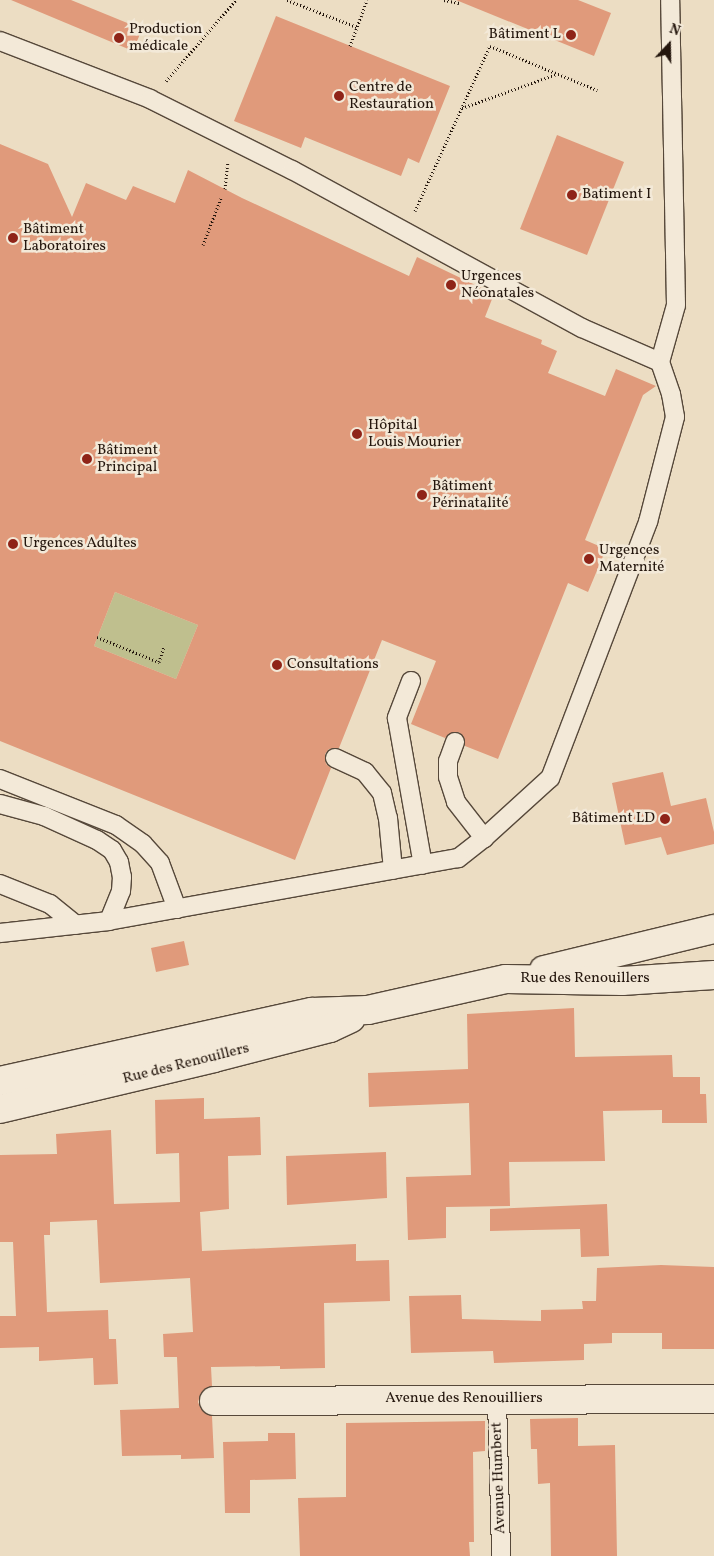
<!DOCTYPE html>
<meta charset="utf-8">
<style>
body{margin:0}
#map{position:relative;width:714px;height:1556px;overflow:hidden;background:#ecddc3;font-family:Vollkorn,serif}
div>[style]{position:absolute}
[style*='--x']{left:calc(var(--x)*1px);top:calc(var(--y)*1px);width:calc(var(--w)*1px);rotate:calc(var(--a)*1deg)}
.green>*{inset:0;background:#bfbf8e}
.building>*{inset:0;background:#e09a7b}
.path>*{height:3px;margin-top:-1.5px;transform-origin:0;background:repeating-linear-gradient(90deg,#24160d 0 1px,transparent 0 3.5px)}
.roads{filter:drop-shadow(1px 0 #56483a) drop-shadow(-1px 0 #56483a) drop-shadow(0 1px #56483a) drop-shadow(0 -1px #56483a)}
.service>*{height:18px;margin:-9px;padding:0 9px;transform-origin:9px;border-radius:9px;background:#f3e9d8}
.minor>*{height:28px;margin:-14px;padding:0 14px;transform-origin:14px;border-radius:14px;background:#f3e9d8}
.tertiary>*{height:28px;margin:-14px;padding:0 14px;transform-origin:14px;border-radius:14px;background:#f3e9d8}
.dots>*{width:14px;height:14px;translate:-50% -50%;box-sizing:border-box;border:2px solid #f3e9d8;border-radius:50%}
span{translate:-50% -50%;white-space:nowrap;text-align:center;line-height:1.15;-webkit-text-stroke:5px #f3e9d8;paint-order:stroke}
.poi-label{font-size:15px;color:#24160d}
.left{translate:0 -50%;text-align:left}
.right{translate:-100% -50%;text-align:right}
.street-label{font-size:15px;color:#24160d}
.north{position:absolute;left:644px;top:20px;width:50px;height:50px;-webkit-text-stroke:4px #f3e9d8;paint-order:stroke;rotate:21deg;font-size:14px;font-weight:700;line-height:20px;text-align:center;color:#24160d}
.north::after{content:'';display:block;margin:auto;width:18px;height:22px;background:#24160d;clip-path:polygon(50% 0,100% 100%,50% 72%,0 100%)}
</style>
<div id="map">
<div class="green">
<i style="clip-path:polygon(115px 592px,198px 625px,176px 679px,94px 646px)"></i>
</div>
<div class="building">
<i style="clip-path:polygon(11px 0,71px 0,142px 29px,133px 51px)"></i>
<i style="clip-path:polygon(456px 0,578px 0,611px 13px,594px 56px)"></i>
<i style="clip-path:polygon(276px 16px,450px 86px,419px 163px,408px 158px,401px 176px,305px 137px,301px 148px,234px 121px)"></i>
<i style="clip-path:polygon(557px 135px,624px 162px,587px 255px,520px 229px)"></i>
<i style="clip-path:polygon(evenodd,0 144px,48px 164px,72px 217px,86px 183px,126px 200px,133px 186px,175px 203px,188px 170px,242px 198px,409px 276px,417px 257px,494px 294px,485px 317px,542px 340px,541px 344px,557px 351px,548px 373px,605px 396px,616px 369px,656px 386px,643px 395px,585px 540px,606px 549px,588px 592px,568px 583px,498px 759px,465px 746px,465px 740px,459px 732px,453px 732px,445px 738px,411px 724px,436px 661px,382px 640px,339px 748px,329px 749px,325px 754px,326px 764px,331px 768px,295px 860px,0 741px,0 144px,115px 592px,198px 625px,176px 679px,94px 646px,115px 592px)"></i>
<i style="clip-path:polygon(663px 772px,671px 806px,706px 798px,714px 832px,714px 844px,667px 855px,661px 837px,625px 845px,612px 783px)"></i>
<i style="clip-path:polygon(184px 941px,189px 965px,156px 972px,151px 948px)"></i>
<i style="clip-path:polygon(574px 1008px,575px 1057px,672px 1055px,673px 1077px,700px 1077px,700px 1094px,706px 1094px,707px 1123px,662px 1123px,662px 1110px,603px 1111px,605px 1161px,509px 1162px,510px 1206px,446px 1207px,446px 1238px,408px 1240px,406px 1177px,471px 1175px,469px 1103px,369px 1107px,368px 1073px,468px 1069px,467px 1014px)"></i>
<i style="clip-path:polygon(204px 1098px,204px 1119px,260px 1117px,261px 1155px,228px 1156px,229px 1209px,200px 1212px,202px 1251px,356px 1244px,356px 1261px,389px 1260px,390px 1301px,324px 1303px,325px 1368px,280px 1369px,280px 1366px,211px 1367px,212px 1386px,201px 1393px,198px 1402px,201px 1409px,212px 1416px,214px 1458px,181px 1459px,181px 1455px,122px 1456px,120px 1410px,179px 1408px,177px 1357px,164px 1357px,163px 1334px,193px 1332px,190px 1278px,100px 1283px,97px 1220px,50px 1222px,50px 1235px,44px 1235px,47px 1312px,108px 1310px,109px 1339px,116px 1339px,118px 1384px,94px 1385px,93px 1358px,39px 1361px,39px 1347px,0 1348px,0 1316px,16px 1316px,13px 1242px,0 1242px,0 1155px,57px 1154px,56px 1134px,111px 1130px,114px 1204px,180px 1202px,179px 1153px,156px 1154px,155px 1100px)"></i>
<i style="clip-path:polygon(386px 1152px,387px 1198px,287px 1205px,286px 1156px)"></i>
<i style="clip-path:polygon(607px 1204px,609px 1256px,581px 1257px,580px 1229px,490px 1231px,490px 1209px)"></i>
<i style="clip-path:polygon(661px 1265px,714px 1267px,714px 1349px,662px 1349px,662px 1333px,612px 1333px,612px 1343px,584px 1344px,584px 1360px,494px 1363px,493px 1351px,411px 1353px,409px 1296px,461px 1295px,462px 1319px,541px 1321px,541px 1310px,583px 1309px,582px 1301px,596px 1301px,597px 1268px)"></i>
<i style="clip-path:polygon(578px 1418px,578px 1446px,615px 1445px,617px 1556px,551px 1556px,550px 1483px,538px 1484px,537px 1449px,531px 1449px,530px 1419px)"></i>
<i style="clip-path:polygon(485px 1421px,485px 1451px,473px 1452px,474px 1542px,469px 1542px,470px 1556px,300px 1556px,298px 1498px,346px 1497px,346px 1423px)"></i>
<i style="clip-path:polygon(268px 1433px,295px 1433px,296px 1479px,250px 1480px,250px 1513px,225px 1513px,223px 1442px,268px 1441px)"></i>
</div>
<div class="path">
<i style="--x:287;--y:0;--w:75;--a:21.1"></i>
<i style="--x:444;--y:0;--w:16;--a:11"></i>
<i style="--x:350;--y:46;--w:49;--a:-69.7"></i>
<i style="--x:166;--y:81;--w:107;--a:-49.2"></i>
<i style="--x:462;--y:108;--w:101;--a:-19.7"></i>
<i style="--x:225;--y:189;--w:27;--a:-84"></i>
<i style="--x:415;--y:211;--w:181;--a:-65.6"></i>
<i style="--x:490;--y:46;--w:116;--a:22.4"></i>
<i style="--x:203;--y:245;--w:50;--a:-69"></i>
<i style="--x:97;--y:637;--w:67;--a:22"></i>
<i style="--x:159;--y:662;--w:16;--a:-72"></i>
</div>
<div class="roads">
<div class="service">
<i style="--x:0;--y:41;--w:161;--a:21.1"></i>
<i style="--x:150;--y:99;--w:159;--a:26.6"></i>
<i style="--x:292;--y:170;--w:330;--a:28.6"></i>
<i style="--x:582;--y:328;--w:85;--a:23.6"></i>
<i style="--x:660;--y:362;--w:34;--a:71"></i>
<i style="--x:671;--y:394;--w:23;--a:80"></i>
<i style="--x:675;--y:417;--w:108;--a:104.4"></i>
<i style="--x:648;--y:522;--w:274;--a:110.9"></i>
<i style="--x:550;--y:778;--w:89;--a:137.7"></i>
<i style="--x:484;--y:838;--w:33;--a:142"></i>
<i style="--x:458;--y:858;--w:355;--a:169.8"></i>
<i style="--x:109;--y:921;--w:110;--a:173.7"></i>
<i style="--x:660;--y:362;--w:59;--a:-74.3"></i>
<i style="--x:676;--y:305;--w:305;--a:-91.1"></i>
<i style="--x:411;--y:681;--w:40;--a:111"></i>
<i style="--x:397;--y:718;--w:149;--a:80"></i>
<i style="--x:455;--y:742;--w:20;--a:110"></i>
<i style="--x:448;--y:761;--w:16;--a:90"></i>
<i style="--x:448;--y:777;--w:26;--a:72"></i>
<i style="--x:456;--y:802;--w:46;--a:52.1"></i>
<i style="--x:335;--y:758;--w:33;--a:25"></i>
<i style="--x:365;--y:772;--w:27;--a:51"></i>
<i style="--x:382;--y:793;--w:26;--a:77"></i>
<i style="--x:388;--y:818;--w:52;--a:84.5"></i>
<i style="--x:0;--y:779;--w:125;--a:21.6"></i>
<i style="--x:116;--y:825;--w:33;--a:35"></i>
<i style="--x:143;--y:844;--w:25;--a:48"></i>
<i style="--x:160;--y:863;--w:49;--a:69.7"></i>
<i style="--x:0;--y:804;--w:46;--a:15.3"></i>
<i style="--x:44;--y:816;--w:58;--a:24.4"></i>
<i style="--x:97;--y:840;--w:18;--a:34"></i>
<i style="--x:112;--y:850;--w:14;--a:60"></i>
<i style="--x:119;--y:862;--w:15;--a:79"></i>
<i style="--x:122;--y:877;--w:14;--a:94"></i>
<i style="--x:121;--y:891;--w:32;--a:112"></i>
<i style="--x:0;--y:884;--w:54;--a:21.8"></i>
<i style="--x:50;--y:904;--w:33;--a:39"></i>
<i style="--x:497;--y:1399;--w:157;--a:88.5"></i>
</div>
<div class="minor">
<i style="--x:214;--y:1401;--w:500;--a:-0.23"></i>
</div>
<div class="tertiary">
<i style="--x:544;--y:970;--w:175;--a:-13.6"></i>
<i style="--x:0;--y:1081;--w:320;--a:-12.5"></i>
<i style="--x:312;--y:1012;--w:56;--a:-2"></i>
<i style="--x:368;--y:1010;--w:141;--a:-12.7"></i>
<i style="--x:506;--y:979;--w:116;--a:1"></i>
<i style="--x:622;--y:981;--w:92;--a:-3.7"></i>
<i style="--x:0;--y:1109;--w:220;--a:-13.4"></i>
<i style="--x:214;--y:1058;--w:120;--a:-14.5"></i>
<i style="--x:330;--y:1028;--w:23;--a:-25"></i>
</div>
</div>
<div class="dots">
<i style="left:571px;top:35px;background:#8f2418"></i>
<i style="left:119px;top:38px;background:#8f2418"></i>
<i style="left:339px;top:96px;background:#8f2418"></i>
<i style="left:572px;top:195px;background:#8f2418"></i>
<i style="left:13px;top:238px;background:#8f2418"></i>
<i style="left:451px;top:285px;background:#8f2418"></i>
<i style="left:357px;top:434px;background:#8f2418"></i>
<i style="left:87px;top:459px;background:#8f2418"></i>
<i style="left:422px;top:495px;background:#8f2418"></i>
<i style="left:13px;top:544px;background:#8f2418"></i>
<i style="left:589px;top:559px;background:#8f2418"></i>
<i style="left:277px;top:665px;background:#8f2418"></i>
<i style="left:665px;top:819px;background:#8f2418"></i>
</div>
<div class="poi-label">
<span class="left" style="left:129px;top:38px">Production<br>médicale</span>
<span class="right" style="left:561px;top:35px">Bâtiment L</span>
<span class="left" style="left:349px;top:96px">Centre de<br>Restauration</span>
<span class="left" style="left:582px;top:195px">Batiment I</span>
<span class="left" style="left:23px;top:238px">Bâtiment<br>Laboratoires</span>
<span class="left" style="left:461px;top:285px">Urgences<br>Néonatales</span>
<span class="left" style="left:368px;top:434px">Hôpital<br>Louis Mourier</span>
<span class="left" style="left:97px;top:459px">Bâtiment<br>Principal</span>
<span class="left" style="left:432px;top:495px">Bâtiment<br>Périnatalité</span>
<span class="left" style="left:23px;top:544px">Urgences Adultes</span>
<span class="left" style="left:599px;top:559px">Urgences<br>Maternité</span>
<span class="left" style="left:287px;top:665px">Consultations</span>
<span class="right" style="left:655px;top:819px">Bâtiment LD</span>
</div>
<div class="street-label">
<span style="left:585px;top:979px">Rue des Renouillers</span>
<span style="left:186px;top:1064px;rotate:-14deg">Rue des Renouillers</span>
<span style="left:464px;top:1399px">Avenue des Renouilliers</span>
<span style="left:499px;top:1478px;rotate:-92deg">Avenue Humbert</span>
</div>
<div class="north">N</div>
</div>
